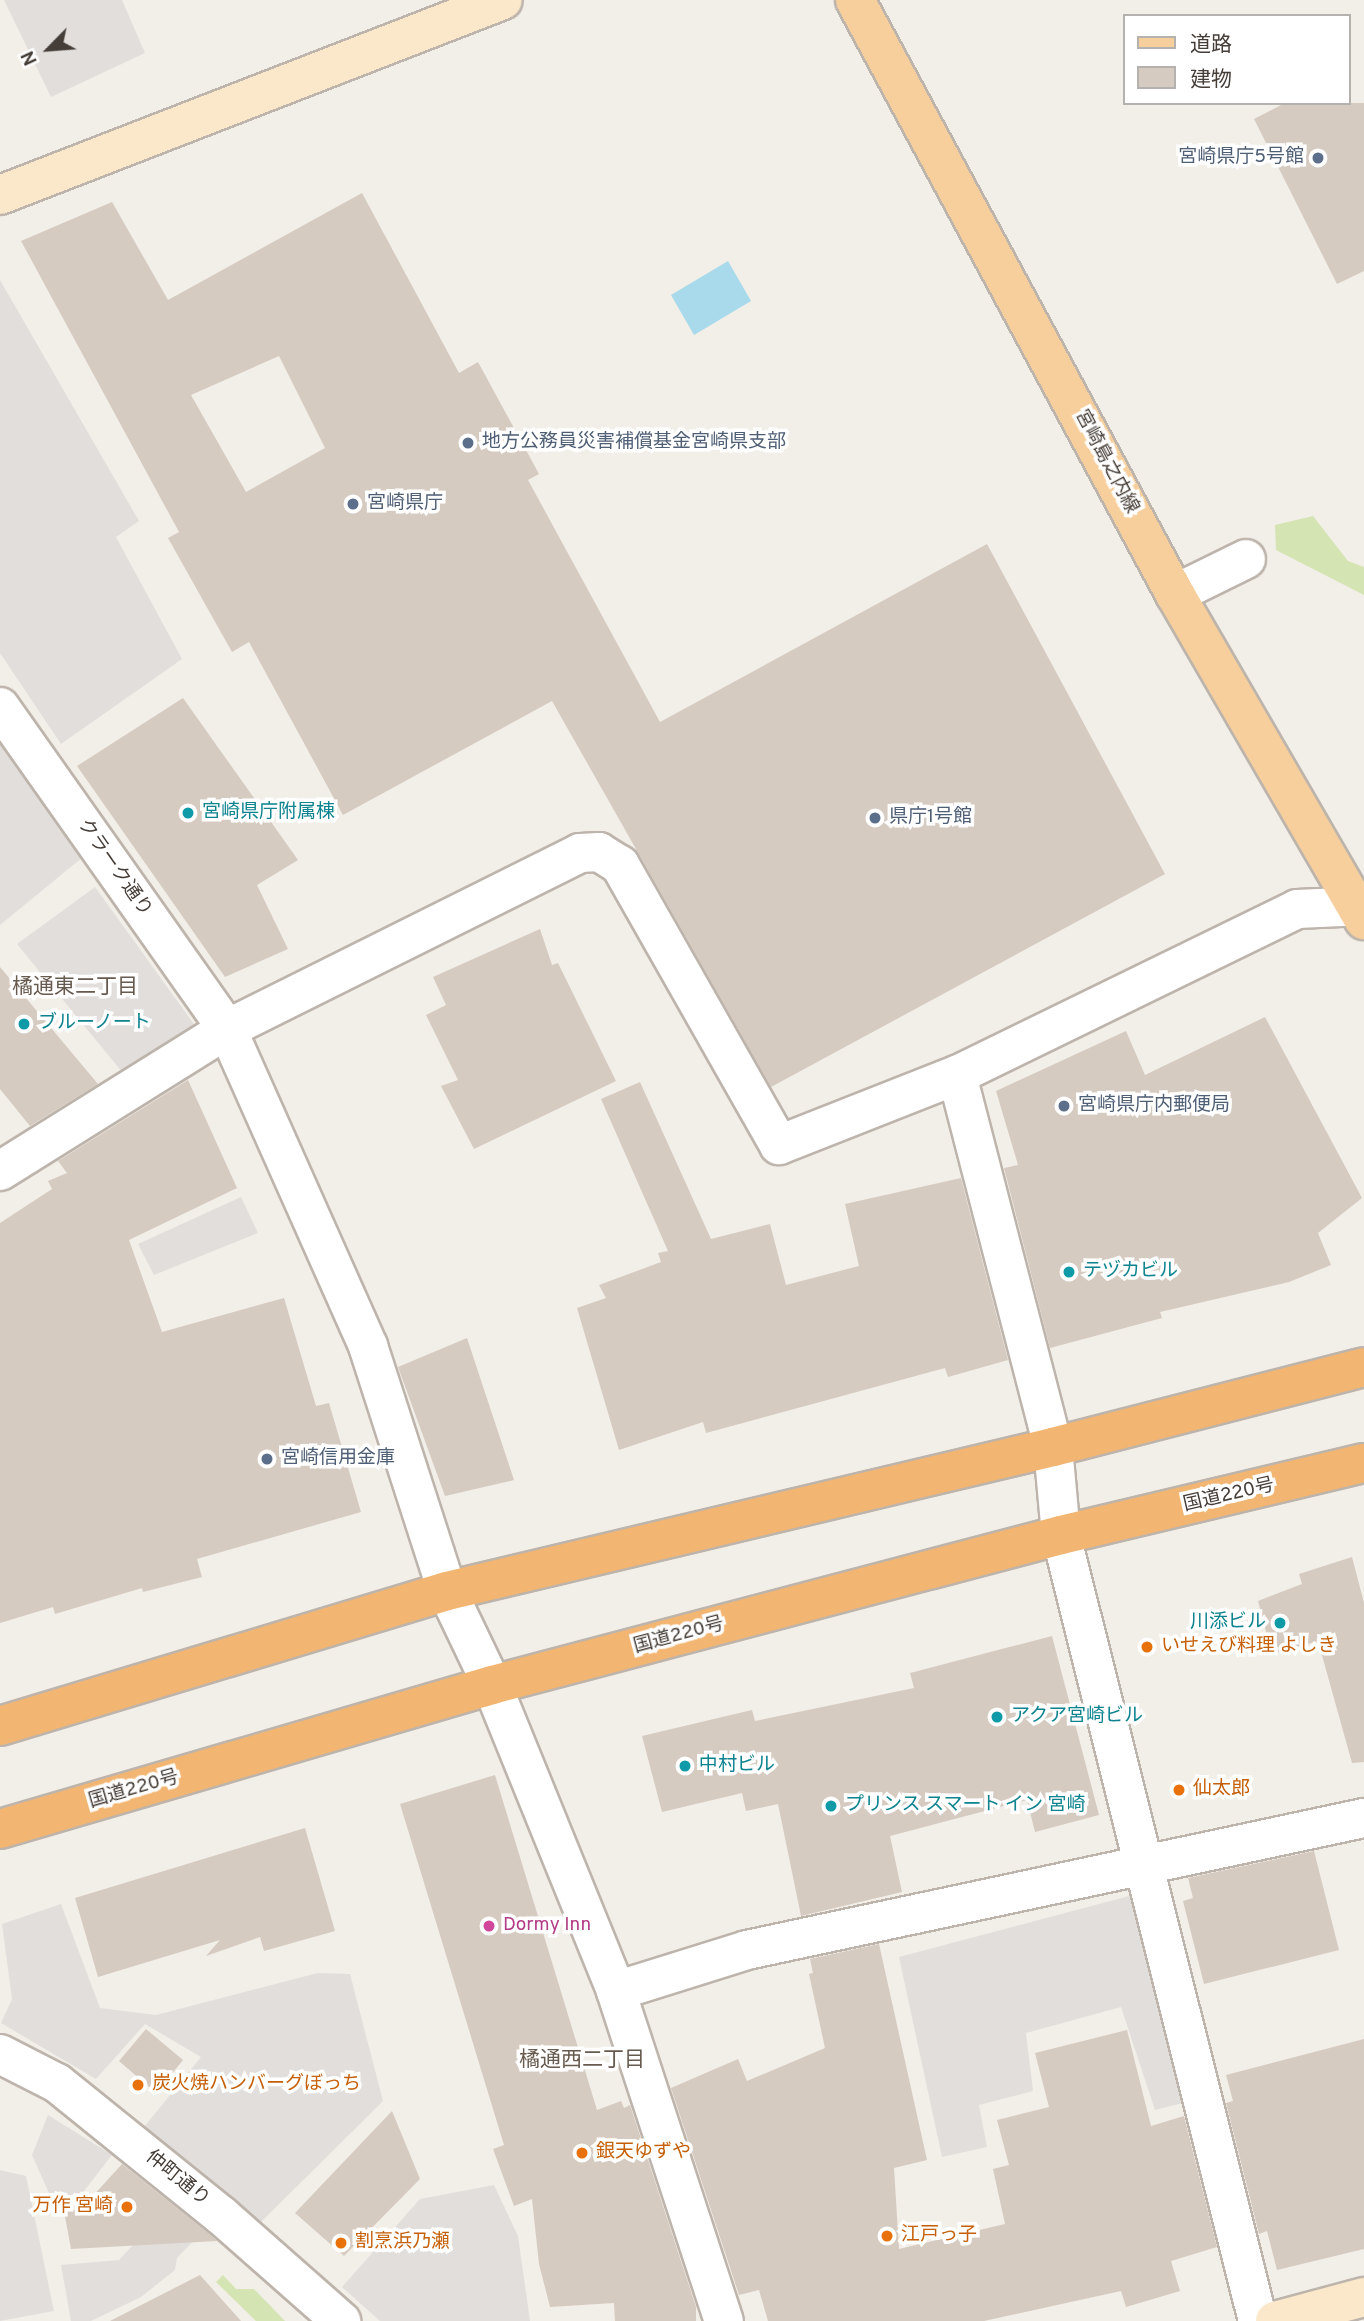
<!DOCTYPE html>
<meta charset="utf-8">
<style>
body{margin:0}
#map{position:relative;width:1364px;height:2321px;overflow:hidden;background:#f2eee8;font-family:Overpass,"Noto Sans JP",sans-serif}
div>[style]{position:absolute}
[style*='--x']{left:calc(var(--x)*1px);top:calc(var(--y)*1px);width:calc(var(--w)*1px);rotate:calc(var(--a)*1deg)}
.green>*{inset:0;background:#d5e4b3}
.parking>*{inset:0;background:#e1dedc}
.water>*{inset:0;background:#a8daeb}
.building>*{inset:0;background:#d6cbc1}
.roads{filter:drop-shadow(2px 0 #bdb4ab) drop-shadow(-2px 0 #bdb4ab) drop-shadow(0 2px #bdb4ab) drop-shadow(0 -2px #bdb4ab)}
.street>*{height:38px;margin:-19px;padding:0 19px;transform-origin:19px;border-radius:19px;background:#fff}
.secondary>*{height:38px;margin:-19px;padding:0 19px;transform-origin:19px;border-radius:19px;background:#fbe7ca}
.primary>*{height:38px;margin:-19px;padding:0 19px;transform-origin:19px;border-radius:19px;background:#f7cf9c}
.highway>*{height:38px;margin:-19px;padding:0 19px;transform-origin:19px;border-radius:19px;background:#f3b572}
.dots>*{width:19px;height:19px;translate:-50% -50%;box-sizing:border-box;border:4px solid #fff;border-radius:50%}
span{translate:-50% -50%;white-space:nowrap;text-align:center;line-height:1.15;-webkit-text-stroke:7px #fff;paint-order:stroke}
.service-label{font-size:19px;color:#4e5e75}
.right{translate:-100% -50%;text-align:right}
.left{translate:0 -50%;text-align:left}
.street-label{font-size:19px;color:#453d37}
.culture-label{font-size:19px;color:#0d838f}
.food-label{font-size:19px;color:#c56008}
.hotel-label{font-size:19px;color:#b23c85}
.neighbourhood-label{font-size:21px;color:#675a4f}
.legend{position:absolute;left:1123px;top:14px;width:228px;height:91px;box-sizing:border-box;background:#fff;border:2px solid #b5b1af;margin:0;padding:9px 12px;list-style:none;font-size:21px;color:#453d37}
.legend li{display:flex;align-items:center;gap:14px;height:35px}
.legend b{width:35px;border:2px solid #b5b1af}
.north{position:absolute;left:14px;top:14px;width:70px;height:70px;-webkit-text-stroke:5px #fff;paint-order:stroke;rotate:245deg;font-size:19px;font-weight:700;line-height:28px;text-align:center;color:#453d37}
.north::after{content:'';display:block;margin:auto;width:24px;height:32px;background:#453d37;clip-path:polygon(50% 0,100% 100%,50% 72%,0 100%)}
</style>
<div id="map">
<div class="green">
<i style="clip-path:polygon(1313px 516px,1348px 561px,1364px 567px,1364px 595px,1276px 550px,1275px 525px)"></i>
<i style="clip-path:polygon(223px 2275px,236px 2289px,254px 2289px,285px 2321px,256px 2321px,216px 2282px)"></i>
</div>
<div class="parking">
<i style="clip-path:polygon(4px 0,122px 0,145px 53px,51px 97px)"></i>
<i style="clip-path:polygon(0 280px,139px 521px,116px 537px,182px 659px,61px 744px,0 653px)"></i>
<i style="clip-path:polygon(0 744px,83px 857px,0 925px)"></i>
<i style="clip-path:polygon(95px 887px,196px 1027px,123px 1073px,17px 944px)"></i>
<i style="clip-path:polygon(241px 1197px,258px 1233px,154px 1275px,138px 1244px)"></i>
<i style="clip-path:polygon(1133px 1895px,1187px 2102px,1155px 2110px,1121px 2007px,1026px 2033px,1033px 2091px,979px 2105px,987px 2147px,942px 2157px,899px 1957px)"></i>
<i style="clip-path:polygon(61px 1904px,100px 2008px,156px 2015px,318px 1973px,350px 1974px,383px 2101px,261px 2222px,144px 2127px,201px 2057px,145px 2024px,96px 2079px,1px 2023px,12px 1999px,2px 1924px)"></i>
<i style="clip-path:polygon(48px 2115px,112px 2155px,77px 2200px,52px 2200px,32px 2155px)"></i>
<i style="clip-path:polygon(0 2170px,26px 2176px,54px 2311px,0 2321px)"></i>
<i style="clip-path:polygon(494px 2185px,518px 2236px,530px 2321px,380px 2321px,342px 2287px,420px 2199px)"></i>
<i style="clip-path:polygon(170px 2205px,201px 2233px,177px 2258px,175px 2270px,141px 2297px,91px 2321px,71px 2321px,61px 2265px,119px 2260px)"></i>
</div>
<div class="water">
<i style="clip-path:polygon(728px 261px,751px 301px,694px 335px,671px 295px)"></i>
</div>
<div class="building">
<i style="clip-path:polygon(1285px 103px,1364px 103px,1364px 271px,1337px 284px,1254px 119px)"></i>
<i style="clip-path:polygon(evenodd,362px 193px,459px 373px,478px 362px,539px 474px,528px 480px,660px 722px,987px 544px,1165px 874px,771px 1087px,552px 701px,343px 815px,249px 642px,232px 652px,168px 538px,179px 532px,21px 241px,112px 202px,168px 300px,362px 193px,279px 356px,325px 448px,246px 492px,191px 395px,279px 356px)"></i>
<i style="clip-path:polygon(183px 698px,298px 860px,257px 885px,288px 949px,225px 977px,77px 766px)"></i>
<i style="clip-path:polygon(540px 929px,552px 965px,558px 963px,616px 1081px,474px 1149px,441px 1086px,458px 1080px,426px 1015px,446px 1005px,433px 977px)"></i>
<i style="clip-path:polygon(0 967px,98px 1084px,30px 1126px,0 1089px)"></i>
<i style="clip-path:polygon(1265px 1017px,1362px 1198px,1318px 1233px,1331px 1265px,1289px 1282px,1160px 1312px,1162px 1318px,1050px 1348px,1004px 1168px,1018px 1165px,996px 1091px,1126px 1031px,1145px 1075px)"></i>
<i style="clip-path:polygon(188px 1080px,237px 1188px,129px 1240px,162px 1332px,284px 1298px,316px 1406px,329px 1403px,361px 1512px,197px 1559px,202px 1577px,143px 1592px,142px 1588px,55px 1614px,53px 1607px,0 1623px,0 1223px,52px 1189px,48px 1181px,67px 1173px,58px 1161px)"></i>
<i style="clip-path:polygon(640px 1082px,711px 1239px,770px 1224px,786px 1285px,859px 1266px,845px 1204px,961px 1178px,1008px 1360px,948px 1377px,945px 1368px,706px 1433px,703px 1422px,619px 1450px,577px 1308px,606px 1298px,599px 1285px,661px 1262px,658px 1253px,668px 1251px,601px 1099px)"></i>
<i style="clip-path:polygon(467px 1338px,514px 1480px,445px 1496px,398px 1367px)"></i>
<i style="clip-path:polygon(1352px 1557px,1364px 1603px,1364px 1762px,1352px 1763px,1318px 1641px,1272px 1654px,1258px 1601px,1302px 1584px,1299px 1574px)"></i>
<i style="clip-path:polygon(1052px 1636px,1099px 1815px,1035px 1832px,1027px 1800px,890px 1836px,902px 1892px,801px 1916px,778px 1804px,746px 1811px,742px 1793px,662px 1812px,642px 1736px,752px 1710px,755px 1721px,914px 1688px,910px 1673px)"></i>
<i style="clip-path:polygon(495px 1775px,597px 2110px,621px 2101px,624px 2108px,630px 2105px,696px 2307px,696px 2321px,615px 2321px,614px 2303px,550px 2307px,539px 2264px,532px 2199px,514px 2206px,493px 2149px,504px 2145px,400px 1804px)"></i>
<i style="clip-path:polygon(305px 1828px,335px 1931px,264px 1951px,260px 1937px,206px 1956px,220px 1940px,98px 1977px,75px 1898px)"></i>
<i style="clip-path:polygon(1314px 1851px,1339px 1950px,1204px 1984px,1183px 1901px,1193px 1898px,1188px 1878px)"></i>
<i style="clip-path:polygon(879px 1944px,927px 2160px,894px 2168px,899px 2249px,1005px 2224px,993px 2169px,1009px 2165px,997px 2120px,1049px 2107px,1035px 2053px,1127px 2030px,1151px 2126px,1184px 2116px,1217px 2247px,1171px 2261px,1180px 2291px,1126px 2307px,1121px 2291px,984px 2321px,768px 2321px,759px 2290px,739px 2295px,671px 2088px,738px 2059px,747px 2081px,825px 2048px,809px 1974px,813px 1973px,810px 1959px)"></i>
<i style="clip-path:polygon(146px 2029px,183px 2060px,156px 2093px,119px 2061px)"></i>
<i style="clip-path:polygon(1364px 2039px,1364px 2249px,1277px 2270px,1267px 2231px,1259px 2234px,1226px 2103px,1233px 2101px,1226px 2075px)"></i>
<i style="clip-path:polygon(392px 2111px,420px 2179px,344px 2256px,295px 2213px)"></i>
<i style="clip-path:polygon(122px 2164px,208px 2233px,217px 2241px,71px 2249px,64px 2211px,81px 2209px)"></i>
<i style="clip-path:polygon(200px 2275px,241px 2321px,110px 2321px)"></i>
</div>
<div class="roads">
<div class="street">
<i style="--x:1175;--y:594;--w:79;--a:-26.2"></i>
<i style="--x:0;--y:707;--w:394;--a:54.8"></i>
<i style="--x:227;--y:1029;--w:347;--a:66"></i>
<i style="--x:368;--y:1346;--w:257;--a:72.1"></i>
<i style="--x:447;--y:1591;--w:104;--a:64.4"></i>
<i style="--x:492;--y:1685;--w:330;--a:67.9"></i>
<i style="--x:616;--y:1991;--w:347;--a:71.9"></i>
<i style="--x:957;--y:1075;--w:384;--a:75.5"></i>
<i style="--x:1053;--y:1447;--w:88;--a:84.8"></i>
<i style="--x:1061;--y:1535;--w:810;--a:75.93"></i>
<i style="--x:0;--y:1171;--w:268;--a:-32"></i>
<i style="--x:227;--y:1029;--w:394;--a:-26.5"></i>
<i style="--x:580;--y:853;--w:19;--a:-3"></i>
<i style="--x:599;--y:852;--w:25;--a:32"></i>
<i style="--x:620;--y:865;--w:322;--a:60.4"></i>
<i style="--x:779;--y:1145;--w:191;--a:-21.5"></i>
<i style="--x:957;--y:1075;--w:378;--a:-26"></i>
<i style="--x:1297;--y:909;--w:67;--a:-2.6"></i>
<i style="--x:616;--y:1991;--w:137;--a:-17.4"></i>
<i style="--x:747;--y:1950;--w:631;--a:-12.08"></i>
<i style="--x:0;--y:2054;--w:64;--a:27"></i>
<i style="--x:57;--y:2083;--w:212;--a:38.9"></i>
<i style="--x:222;--y:2216;--w:159;--a:41.4"></i>
</div>
<div class="secondary">
<i style="--x:0;--y:195;--w:539;--a:-21.19"></i>
<i style="--x:1275;--y:2321;--w:92;--a:-15.1"></i>
</div>
<div class="primary">
<i style="--x:855;--y:0;--w:675;--a:61.69"></i>
<i style="--x:1175;--y:594;--w:377;--a:59.9"></i>
</div>
<div class="highway">
<i style="--x:0;--y:1726;--w:467;--a:-16.8"></i>
<i style="--x:447;--y:1591;--w:623;--a:-13.37"></i>
<i style="--x:1053;--y:1447;--w:321;--a:-14.4"></i>
<i style="--x:0;--y:1829;--w:513;--a:-16.31"></i>
<i style="--x:492;--y:1685;--w:588;--a:-14.77"></i>
<i style="--x:1061;--y:1535;--w:311;--a:-13.4"></i>
</div>
</div>
<div class="dots">
<i style="left:1318px;top:158px;background:#5c6f8a"></i>
<i style="left:468px;top:443px;background:#5c6f8a"></i>
<i style="left:353px;top:504px;background:#5c6f8a"></i>
<i style="left:188px;top:813px;background:#0f9aa8"></i>
<i style="left:875px;top:818px;background:#5c6f8a"></i>
<i style="left:24px;top:1024px;background:#0f9aa8"></i>
<i style="left:1064px;top:1106px;background:#5c6f8a"></i>
<i style="left:1069px;top:1272px;background:#0f9aa8"></i>
<i style="left:267px;top:1459px;background:#5c6f8a"></i>
<i style="left:1280px;top:1623px;background:#0f9aa8"></i>
<i style="left:1147px;top:1647px;background:#e8710a"></i>
<i style="left:997px;top:1717px;background:#0f9aa8"></i>
<i style="left:685px;top:1766px;background:#0f9aa8"></i>
<i style="left:1179px;top:1790px;background:#e8710a"></i>
<i style="left:831px;top:1806px;background:#0f9aa8"></i>
<i style="left:489px;top:1926px;background:#d1479c"></i>
<i style="left:138px;top:2085px;background:#e8710a"></i>
<i style="left:582px;top:2153px;background:#e8710a"></i>
<i style="left:127px;top:2207px;background:#e8710a"></i>
<i style="left:887px;top:2236px;background:#e8710a"></i>
<i style="left:341px;top:2243px;background:#e8710a"></i>
</div>
<div class="service-label">
<span class="right" style="left:1304px;top:158px">宮崎県庁5号館</span>
<span class="left" style="left:482px;top:443px">地方公務員災害補償基金宮崎県支部</span>
<span class="left" style="left:367px;top:504px">宮崎県庁</span>
<span class="left" style="left:889px;top:818px">県庁1号館</span>
<span class="left" style="left:1078px;top:1106px">宮崎県庁内郵便局</span>
<span class="left" style="left:281px;top:1459px">宮崎信用金庫</span>
</div>
<div class="street-label">
<span style="left:1106px;top:462px;rotate:62deg">宮崎島之内線</span>
<span style="left:114px;top:868px;rotate:55deg">クラーク通り</span>
<span style="left:1229px;top:1496px;rotate:-13deg">国道220号</span>
<span style="left:679px;top:1636px;rotate:-15deg">国道220号</span>
<span style="left:134px;top:1790px;rotate:-16deg">国道220号</span>
<span style="left:177px;top:2179px;rotate:39deg">仲町通り</span>
</div>
<div class="culture-label">
<span class="left" style="left:202px;top:813px">宮崎県庁附属棟</span>
<span class="left" style="left:38px;top:1024px">ブルーノート</span>
<span class="left" style="left:1083px;top:1272px">テヅカビル</span>
<span class="right" style="left:1266px;top:1623px">川添ビル</span>
<span class="left" style="left:1011px;top:1717px">アクア宮崎ビル</span>
<span class="left" style="left:699px;top:1766px">中村ビル</span>
<span class="left" style="left:845px;top:1806px">プリンス スマート イン 宮崎</span>
</div>
<div class="food-label">
<span class="left" style="left:1161px;top:1647px">いせえび料理 よしき</span>
<span class="left" style="left:1193px;top:1790px">仙太郎</span>
<span class="left" style="left:152px;top:2085px">炭火焼ハンバーグぼっち</span>
<span class="left" style="left:596px;top:2153px">銀天ゆずや</span>
<span class="right" style="left:113px;top:2207px">万作 宮崎</span>
<span class="left" style="left:901px;top:2236px">江戸っ子</span>
<span class="left" style="left:355px;top:2243px">割烹浜乃瀬</span>
</div>
<div class="hotel-label">
<span class="left" style="left:503px;top:1926px">Dormy Inn</span>
</div>
<div class="neighbourhood-label">
<span style="left:75px;top:988px">橘通東二丁目</span>
<span style="left:582px;top:2061px">橘通西二丁目</span>
</div>
<ul class="legend">
<li><b style="height:9px;background:#f7cf9c"></b>道路</li>
<li><b style="height:19px;background:#d6cbc1"></b>建物</li>
</ul>
<div class="north">N</div>
</div>
